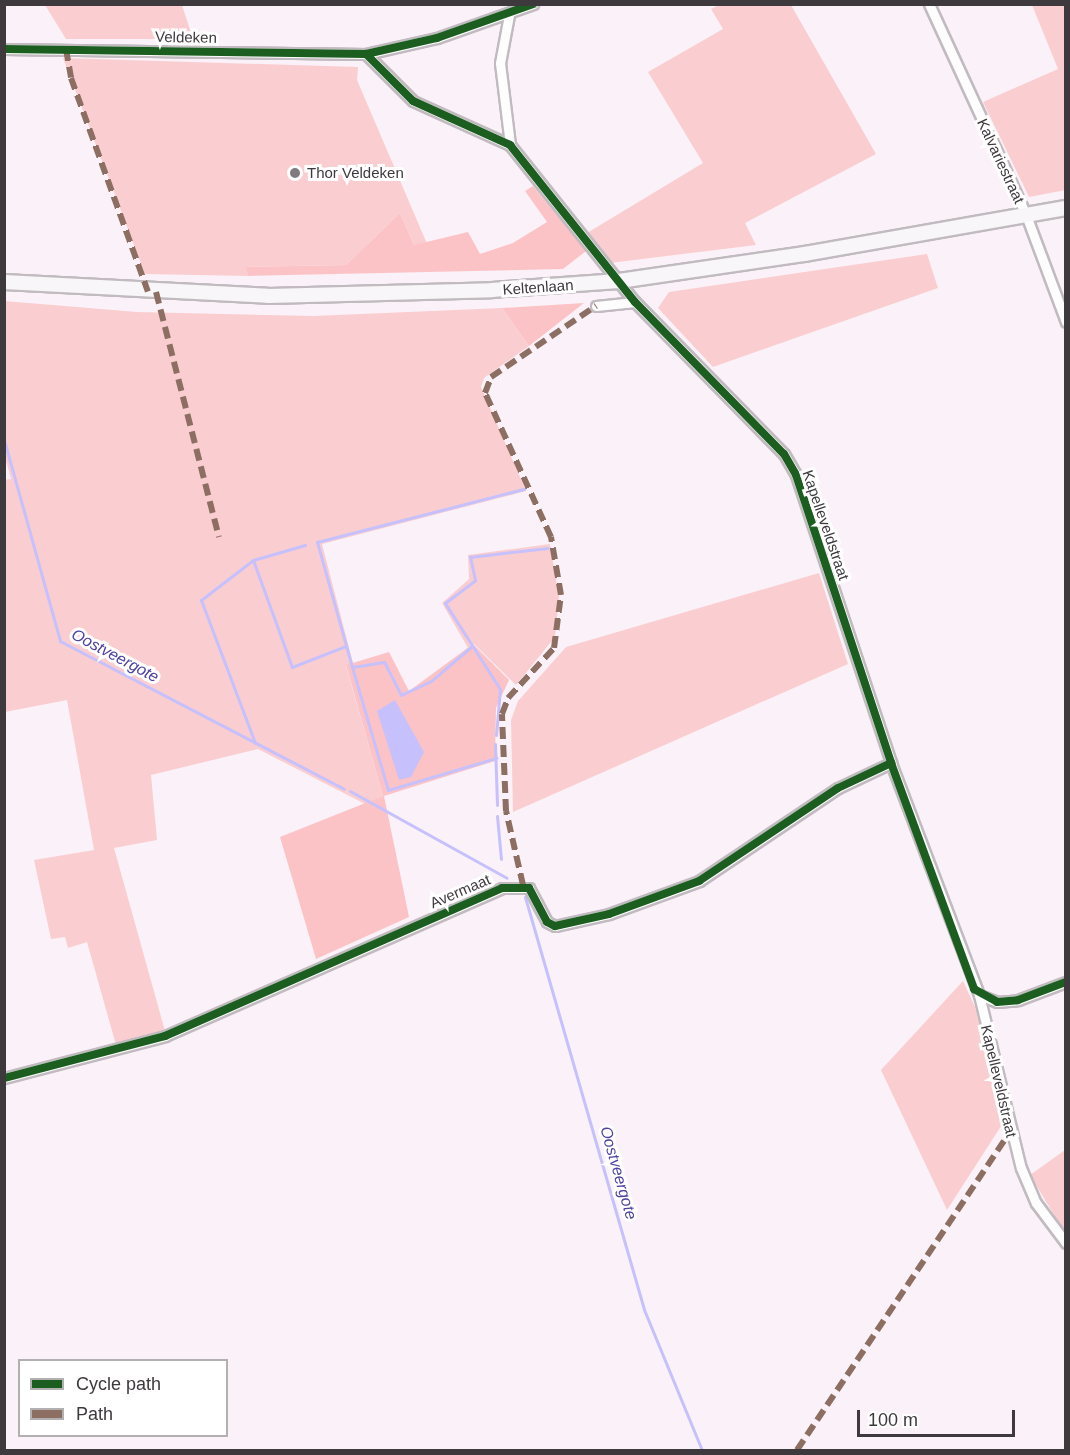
<!DOCTYPE html>
<style>
body{margin:0}
#map{position:relative;width:1070px;height:1455px;overflow:hidden;background:#faf2f8;font-family:Arial,sans-serif}
div>[style]{position:absolute}
[style*='--x']{left:calc(var(--x)*1px);top:calc(var(--y)*1px);width:calc(var(--w)*1px);rotate:calc(var(--a)*1deg)}
.green>*{inset:0;background:#faced0}
.forest>*{inset:0;background:#fcc3c6}
.water>*{inset:0;background:#c6c0fc}
.stream>*{height:3px;margin:-1.5px;padding:0 1.5px;transform-origin:1.5px;border-radius:1.5px;background:#c6c0fc}
.roads{filter:drop-shadow(2px 0 #c1bbc0) drop-shadow(-2px 0 #c1bbc0) drop-shadow(0 2px #c1bbc0) drop-shadow(0 -2px #c1bbc0)}
.minor>*{height:9px;margin:-4.5px;padding:0 4.5px;transform-origin:4.5px;border-radius:4.5px;background:#fefdfe}
.secondary>*{height:14px;margin:-7px;padding:0 7px;transform-origin:7px;border-radius:7px;background:#f8f6f9}
.quiet>*{height:6px;margin-top:-3px;transform-origin:0;background:repeating-linear-gradient(90deg,#8d6e63 0 12px,transparent 0 18px)}
.cycleway>*{height:8px;margin:-4px;padding:0 4px;transform-origin:4px;border-radius:4px;background:#1b5e20}
.dots>*{width:16px;height:16px;translate:-50% -50%;box-sizing:border-box;border:3px solid #fff;border-radius:50%}
span{translate:-50% -50%;white-space:nowrap;text-align:center;line-height:1.15;-webkit-text-stroke:6px #fff;paint-order:stroke}
.street-label{font-size:15px;color:#3e393d}
.poi-label{font-size:15px;color:#3e393d}
.left{translate:0 -50%;text-align:left}
.water-label{font-size:16px;color:#4f42a0;font-style:italic}
.frame{position:absolute;inset:0;border:6px solid #3e393d;pointer-events:none}
.legend{position:absolute;left:18px;top:1359px;width:210px;height:78px;box-sizing:border-box;background:#fff;border:2px solid #b2b0b1;margin:0;padding:8px 10px;list-style:none;font-size:18px;color:#3e393d}
.legend li{display:flex;align-items:center;gap:12px;height:30px}
.legend b{width:30px;border:2px solid #b2b0b1}
.scale{position:absolute;left:857px;top:1410px;width:158px;height:27px;box-sizing:border-box;border:3px solid #3e393d;border-top:0;padding-left:8px;font-size:18px;line-height:21px;white-space:nowrap;color:#3e393d;-webkit-text-stroke:4px #fff;paint-order:stroke}
</style>
<div id="map">
<div class="green">
<i style="clip-path:polygon(45px 5px,182px 5px,193px 39px,66px 39px)"></i>
<i style="clip-path:polygon(719px 5px,791px 5px,876px 154px,745px 223px,756px 245px,610px 263px,587px 233px,703px 163px,648px 72px,723px 29px,711px 9px)"></i>
<i style="clip-path:polygon(1032px 5px,1065px 5px,1066px 190px,1029px 197px,983px 102px,1058px 69px)"></i>
<i style="clip-path:polygon(63px 58px,358px 67px,357px 80px,428px 246px,414px 245px,400px 213px,346px 265px,247px 267px,248px 276px,145px 274px)"></i>
<i style="clip-path:polygon(927px 254px,938px 288px,713px 367px,658px 308px,669px 292px)"></i>
<i style="clip-path:polygon(4px 301px,137px 312px,314px 316px,502px 308px,529px 346px,484px 378px,481px 387px,526px 491px,322px 544px,353px 663px,346px 666px,383px 796px,365px 804px,258px 749px,151px 775px,157px 840px,114px 848px,165px 1031px,116px 1045px,87px 942px,68px 948px,65px 937px,51px 939px,34px 860px,94px 850px,67px 700px,5px 712px,4px 480px,11px 479px,4px 453px)"></i>
<i style="clip-path:polygon(550px 544px,559px 597px,555px 637px,516px 685px,474px 644px,468px 648px,442px 603px,469px 579px,468px 555px)"></i>
<i style="clip-path:polygon(819px 573px,848px 664px,513px 812px,511px 720px,518px 701px,566px 647px)"></i>
<i style="clip-path:polygon(963px 981px,975px 1007px,1005px 1120px,947px 1210px,881px 1070px)"></i>
<i style="clip-path:polygon(1065px 1150px,1065px 1233px,1030px 1175px)"></i>
</div>
<div class="forest">
<i style="clip-path:polygon(533px 186px,586px 251px,563px 269px,248px 276px,246px 267px,346px 265px,400px 213px,414px 245px,468px 232px,480px 254px,513px 243px,547px 222px,525px 191px)"></i>
<i style="clip-path:polygon(584px 303px,529px 346px,502px 308px)"></i>
<i style="clip-path:polygon(473px 644px,509px 680px,496px 708px,495px 761px,384px 796px,409px 917px,316px 959px,280px 837px,383px 796px,346px 665px,389px 652px,409px 691px)"></i>
</div>
<div class="water">
<i style="clip-path:polygon(395px 700px,424px 752px,411px 777px,399px 780px,377px 711px)"></i>
</div>
<div class="stream">
<i style="--x:4;--y:440;--w:209;--a:74.4"></i>
<i style="--x:60;--y:641;--w:320;--a:27.5"></i>
<i style="--x:305;--y:545;--w:54;--a:163.9"></i>
<i style="--x:253;--y:560;--w:114;--a:70"></i>
<i style="--x:292;--y:667;--w:58;--a:-21.3"></i>
<i style="--x:253;--y:560;--w:66;--a:142.4"></i>
<i style="--x:201;--y:600;--w:153;--a:69.3"></i>
<i style="--x:472;--y:646;--w:54;--a:139.5"></i>
<i style="--x:431;--y:681;--w:33;--a:155"></i>
<i style="--x:401;--y:695;--w:37;--a:-117"></i>
<i style="--x:384;--y:662;--w:32;--a:171"></i>
<i style="--x:352;--y:667;--w:128;--a:73.7"></i>
<i style="--x:388;--y:790;--w:113;--a:-16.5"></i>
<i style="--x:352;--y:667;--w:130;--a:-105.6"></i>
<i style="--x:317;--y:542;--w:214;--a:-14.4"></i>
<i style="--x:496;--y:735;--w:46;--a:-85"></i>
<i style="--x:500;--y:689;--w:102;--a:-122.6"></i>
<i style="--x:445;--y:603;--w:38;--a:-37"></i>
<i style="--x:475;--y:580;--w:24;--a:-102"></i>
<i style="--x:470;--y:557;--w:78;--a:-6.7"></i>
<i style="--x:495;--y:744;--w:61;--a:88.1"></i>
<i style="--x:350;--y:791;--w:179;--a:29"></i>
<i style="--x:497;--y:816;--w:43;--a:84.7"></i>
<i style="--x:525;--y:897;--w:432;--a:73.9"></i>
<i style="--x:645;--y:1312;--w:149;--a:67.6"></i>
</div>
<div class="roads">
<div class="minor">
<i style="--x:929;--y:4;--w:232;--a:65.3"></i>
<i style="--x:1026;--y:215;--w:114;--a:69.5"></i>
<i style="--x:509;--y:15;--w:49;--a:100.6"></i>
<i style="--x:500;--y:63;--w:83;--a:83"></i>
<i style="--x:4;--y:49;--w:362;--a:0.8"></i>
<i style="--x:366;--y:54;--w:73;--a:-12.7"></i>
<i style="--x:437;--y:38;--w:102;--a:-19.5"></i>
<i style="--x:366;--y:54;--w:66;--a:45"></i>
<i style="--x:413;--y:101;--w:107;--a:24.4"></i>
<i style="--x:510;--y:145;--w:201;--a:51.5"></i>
<i style="--x:635;--y:302;--w:213;--a:45.6"></i>
<i style="--x:784;--y:454;--w:24;--a:60"></i>
<i style="--x:796;--y:475;--w:303;--a:71.7"></i>
<i style="--x:891;--y:763;--w:248;--a:69.2"></i>
<i style="--x:979;--y:995;--w:178;--a:76.4"></i>
<i style="--x:1021;--y:1168;--w:38;--a:67"></i>
<i style="--x:1036;--y:1203;--w:50;--a:53.1"></i>
<i style="--x:596;--y:306;--w:39;--a:-6"></i>
<i style="--x:979;--y:995;--w:19;--a:21"></i>
<i style="--x:997;--y:1002;--w:21;--a:-5"></i>
<i style="--x:1018;--y:1000;--w:51;--a:-20.6"></i>
<i style="--x:4;--y:1078;--w:166;--a:-14.6"></i>
<i style="--x:165;--y:1036;--w:368;--a:-23.7"></i>
<i style="--x:502;--y:888;--w:27;--a:0"></i>
<i style="--x:529;--y:888;--w:38;--a:62"></i>
<i style="--x:547;--y:922;--w:9;--a:27"></i>
<i style="--x:555;--y:926;--w:55;--a:-12.5"></i>
<i style="--x:609;--y:914;--w:96;--a:-20.1"></i>
<i style="--x:699;--y:881;--w:167;--a:-33.8"></i>
<i style="--x:838;--y:788;--w:59;--a:-25.3"></i>
</div>
<div class="secondary">
<i style="--x:4;--y:282;--w:264;--a:3"></i>
<i style="--x:268;--y:296;--w:224;--a:-1.5"></i>
<i style="--x:492;--y:290;--w:127;--a:-4.1"></i>
<i style="--x:619;--y:281;--w:188;--a:-8.3"></i>
<i style="--x:805;--y:254;--w:265;--a:-10"></i>
</div>
</div>
<div class="quiet">
<i style="--x:66;--y:49;--w:29;--a:80"></i>
<i style="--x:71;--y:78;--w:227;--a:70.2"></i>
<i style="--x:156;--y:292;--w:253;--a:75.6"></i>
<i style="--x:523;--y:885;--w:76;--a:-102.9"></i>
<i style="--x:506;--y:811;--w:97;--a:-92.4"></i>
<i style="--x:502;--y:714;--w:17;--a:-69"></i>
<i style="--x:508;--y:698;--w:68;--a:-47.4"></i>
<i style="--x:554;--y:648;--w:53;--a:-82.5"></i>
<i style="--x:561;--y:595;--w:59;--a:-99.8"></i>
<i style="--x:551;--y:537;--w:158;--a:-114.6"></i>
<i style="--x:485;--y:393;--w:17;--a:-69"></i>
<i style="--x:491;--y:377;--w:127;--a:-34.1"></i>
<i style="--x:797;--y:1450;--w:385;--a:-56.2"></i>
</div>
<div class="cycleway">
<i style="--x:4;--y:49;--w:362;--a:0.8"></i>
<i style="--x:366;--y:54;--w:73;--a:-12.7"></i>
<i style="--x:437;--y:38;--w:102;--a:-19.5"></i>
<i style="--x:366;--y:54;--w:66;--a:45"></i>
<i style="--x:413;--y:101;--w:107;--a:24.4"></i>
<i style="--x:510;--y:145;--w:201;--a:51.5"></i>
<i style="--x:635;--y:302;--w:213;--a:45.6"></i>
<i style="--x:784;--y:454;--w:24;--a:60"></i>
<i style="--x:796;--y:475;--w:303;--a:71.7"></i>
<i style="--x:891;--y:763;--w:241;--a:69.8"></i>
<i style="--x:974;--y:989;--w:26;--a:29"></i>
<i style="--x:997;--y:1002;--w:21;--a:-5"></i>
<i style="--x:1018;--y:1000;--w:51;--a:-20.6"></i>
<i style="--x:4;--y:1078;--w:166;--a:-14.6"></i>
<i style="--x:165;--y:1036;--w:368;--a:-23.7"></i>
<i style="--x:502;--y:888;--w:27;--a:0"></i>
<i style="--x:529;--y:888;--w:38;--a:62"></i>
<i style="--x:547;--y:922;--w:9;--a:27"></i>
<i style="--x:555;--y:926;--w:55;--a:-12.5"></i>
<i style="--x:609;--y:914;--w:96;--a:-20.1"></i>
<i style="--x:699;--y:881;--w:167;--a:-33.8"></i>
<i style="--x:838;--y:788;--w:59;--a:-25.3"></i>
</div>
<div class="dots">
<i style="left:295px;top:173px;background:#807a7e"></i>
</div>
<div class="street-label">
<span style="left:186px;top:37px;rotate:1deg">Veldeken</span>
<span style="left:1001px;top:161px;rotate:65deg">Kalvariestraat</span>
<span style="left:538px;top:287px;rotate:-4deg">Keltenlaan</span>
<span style="left:826px;top:525px;rotate:71deg">Kapelleveldstraat</span>
<span style="left:460px;top:891px;rotate:-23deg">Avermaat</span>
<span style="left:999px;top:1081px;rotate:77deg">Kapelleveldstraat</span>
</div>
<div class="poi-label">
<span class="left" style="left:307px;top:173px">Thor Veldeken</span>
</div>
<div class="water-label">
<span style="left:115px;top:656px;rotate:28deg">Oostveergote</span>
<span style="left:618px;top:1173px;rotate:74deg">Oostveergote</span>
</div>
<div class="frame"></div>
<ul class="legend">
<li><b style="height:8px;background:#1b5e20"></b>Cycle path</li>
<li><b style="height:8px;background:#8d6e63"></b>Path</li>
</ul>
<div class="scale">100 m</div>
</div>
